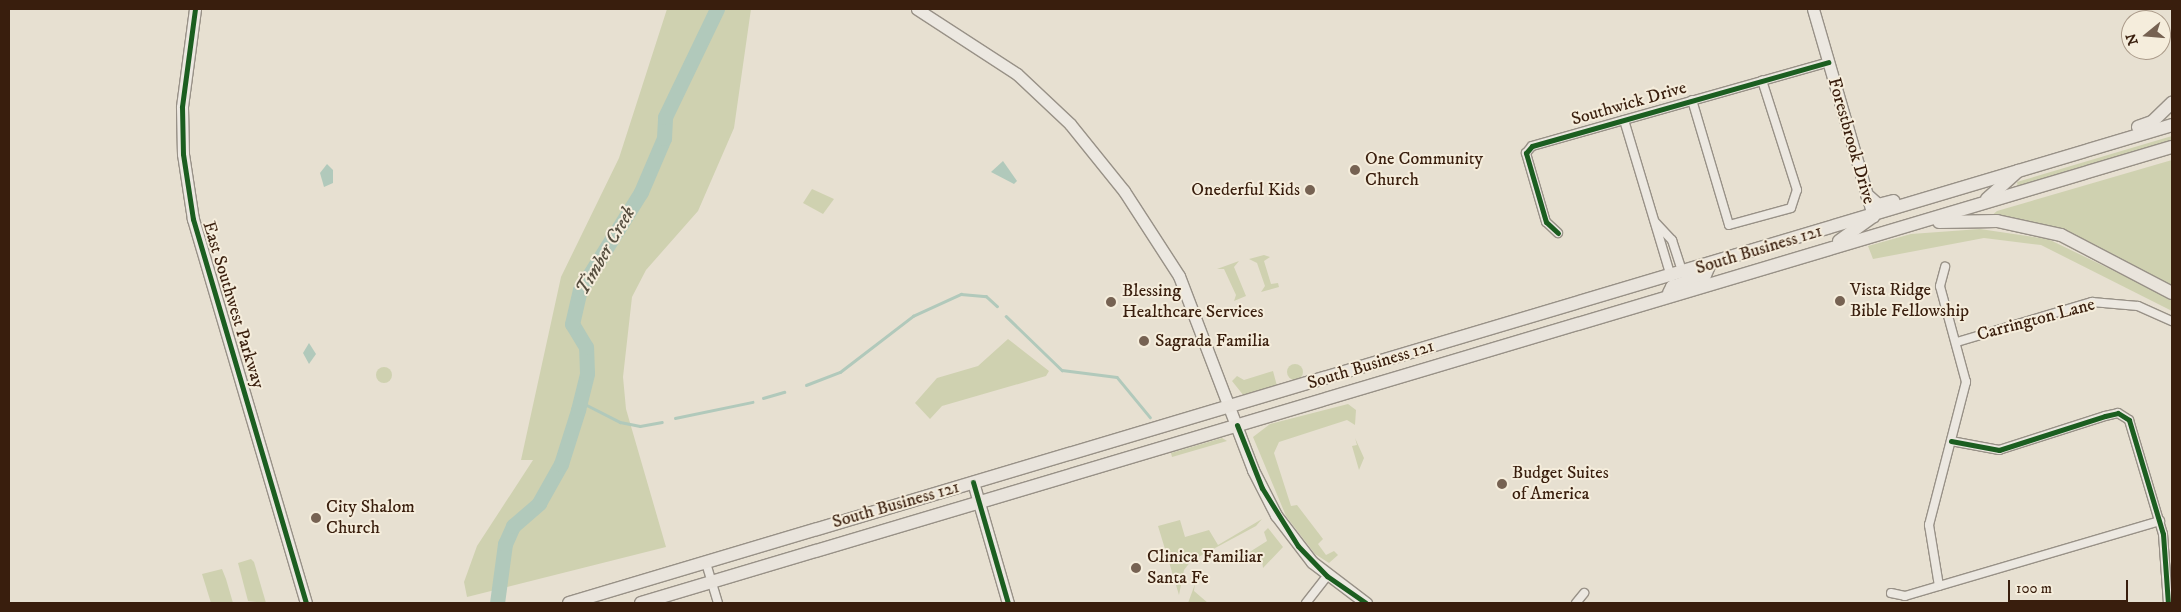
<!DOCTYPE html>
<style>
body{margin:0}
#map{position:relative;width:2181px;height:612px;overflow:hidden;background:#e7e0d1;font-family:"IM FELL DW Pica",serif}
div>[style]{position:absolute}
[style*='--x']{left:calc(var(--x)*1px);top:calc(var(--y)*1px);width:calc(var(--w)*1px);rotate:calc(var(--a)*1deg)}
.green>*{inset:0;background:#cfd1b0}
.round{border-radius:50%}
.water>*{inset:0;background:#b1c9bb}
.stream>*{height:2.5px;margin:-1.25px;padding:0 1.25px;transform-origin:1.25px;border-radius:1.25px;background:#b1c9bb}
.river>*{height:15px;margin:-7.5px;padding:0 7.5px;transform-origin:7.5px;border-radius:7.5px;background:#b1c9bb}
.roads{filter:drop-shadow(1px 0 #989187) drop-shadow(-1px 0 #989187) drop-shadow(0 1px #989187) drop-shadow(0 -1px #989187)}
.street>*{height:8px;margin:-4px;padding:0 4px;transform-origin:4px;border-radius:4px;background:#ece8e1}
.secondary>*{height:11px;margin:-5.5px;padding:0 5.5px;transform-origin:5.5px;border-radius:5.5px;background:#ece8e1}
.primary>*{height:12px;margin:-6px;padding:0 6px;transform-origin:6px;border-radius:6px;background:#e9e4dc}
.cycleway>*{height:5px;margin:-2.5px;padding:0 2.5px;transform-origin:2.5px;border-radius:2.5px;background:#1b5e20}
.dots>*{width:14px;height:14px;translate:-50% -50%;box-sizing:border-box;border:2px solid #f5eddc;border-radius:50%}
span{translate:-50% -50%;white-space:nowrap;text-align:center;line-height:1.15;-webkit-text-stroke:4px #f5eddc;paint-order:stroke}
.street-label{font-size:18px;color:#391e0d}
.poi-label{font-size:18px;color:#391e0d}
.left{translate:0 -50%;text-align:left}
.right{translate:-100% -50%;text-align:right}
.water-label{font-size:19px;color:#564e3f;font-style:italic}
.frame{position:absolute;inset:0;border:10px solid #391e0d;pointer-events:none}
.north{position:absolute;left:2121px;top:10px;width:50px;height:50px;box-sizing:border-box;background:#f5eddc;border:1px solid #aa9a89;border-radius:50%;rotate:253deg;font-size:14px;font-weight:700;line-height:20px;text-align:center;color:#391e0d}
.north::after{content:'';display:block;margin:auto;width:18px;height:22px;background:#766252;clip-path:polygon(50% 0,100% 100%,50% 72%,0 100%)}
.scale{position:absolute;left:2008px;top:580px;width:120px;height:22px;box-sizing:border-box;border:2px solid #391e0d;border-top:0;padding-left:6px;font-size:15px;line-height:18px;white-space:nowrap;color:#391e0d;-webkit-text-stroke:4px #f5eddc;paint-order:stroke}
</style>
<div id="map">
<div class="green">
<i style="clip-path:polygon(667px 9px,751px 9px,734px 128px,698px 211px,646px 270px,632px 297px,623px 377px,626px 409px,666px 547px,467px 597px,464px 582px,477px 546px,533px 460px,521px 460px,561px 277px,619px 158px)"></i>
<i style="clip-path:polygon(2172px 136px,2172px 141px,2018px 187px,2017px 182px)"></i>
<i style="clip-path:polygon(2172px 160px,2172px 285px,2069px 234px,1989px 218px,1997px 211px)"></i>
<i style="clip-path:polygon(812px 189px,834px 199px,823px 214px,803px 203px)"></i>
<i style="clip-path:polygon(1980px 229px,2048px 239px,2172px 299px,2172px 311px,2041px 245px,1984px 238px,1873px 259px,1868px 246px,1911px 234px)"></i>
<i style="clip-path:polygon(1264px 255px,1270px 257px,1264px 261px,1271px 284px,1278px 283px,1279px 287px,1261px 292px,1265px 286px,1257px 263px,1249px 259px)"></i>
<i style="clip-path:polygon(1239px 261px,1234px 267px,1246px 296px,1234px 301px,1236px 295px,1224px 269px,1217px 269px)"></i>
<i style="clip-path:polygon(1008px 339px,1049px 371px,1046px 376px,942px 406px,930px 419px,915px 403px,937px 378px,978px 366px)"></i>
<i class="round" style="left:1287px;top:364px;width:16px;height:16px"></i>
<i class="round" style="left:376px;top:367px;width:16px;height:16px"></i>
<i style="clip-path:polygon(1273px 371px,1277px 386px,1244px 396px,1232px 381px,1237px 376px,1244px 380px)"></i>
<i style="clip-path:polygon(1348px 404px,1356px 410px,1355px 425px,1347px 420px,1279px 442px,1274px 453px,1291px 506px,1297px 505px,1323px 539px,1318px 544px,1326px 555px,1334px 551px,1338px 555px,1329px 563px,1315px 554px,1286px 516px,1253px 437px,1270px 424px)"></i>
<i style="clip-path:polygon(1222px 438px,1227px 441px,1172px 457px,1171px 453px)"></i>
<i style="clip-path:polygon(1355px 438px,1364px 458px,1359px 470px,1352px 446px,1357px 445px)"></i>
<i style="clip-path:polygon(1262px 519px,1256px 526px,1191px 561px,1184px 570px,1179px 595px,1158px 526px,1180px 520px,1185px 537px,1209px 530px,1218px 545px)"></i>
<i style="clip-path:polygon(1268px 528px,1283px 547px,1263px 568px,1262px 560px,1248px 553px,1267px 541px,1264px 532px)"></i>
<i style="clip-path:polygon(251px 559px,254px 562px,266px 603px,248px 601px,238px 563px)"></i>
<i style="clip-path:polygon(222px 569px,226px 579px,233px 603px,211px 603px,202px 574px)"></i>
<i style="clip-path:polygon(1195px 584px,1194px 591px,1208px 603px,1188px 603px)"></i>
</div>
<div class="water">
<i style="clip-path:polygon(1003px 161px,1017px 181px,1014px 184px,991px 172px)"></i>
<i style="clip-path:polygon(327px 164px,333px 170px,333px 183px,324px 187px,320px 173px)"></i>
<i style="clip-path:polygon(309px 343px,316px 354px,309px 364px,303px 353px)"></i>
</div>
<div class="stream">
<i style="--x:1006;--y:316;--w:78;--a:44"></i>
<i style="--x:1062;--y:370;--w:55;--a:7.3"></i>
<i style="--x:1117;--y:377;--w:52;--a:50.5"></i>
<i style="--x:806;--y:385;--w:36;--a:-21"></i>
<i style="--x:840;--y:372;--w:92;--a:-37.5"></i>
<i style="--x:913;--y:316;--w:53;--a:-24.6"></i>
<i style="--x:961;--y:294;--w:25;--a:5"></i>
<i style="--x:986;--y:296;--w:15;--a:42"></i>
<i style="--x:763;--y:398;--w:22;--a:-16"></i>
<i style="--x:579;--y:401;--w:46;--a:27.1"></i>
<i style="--x:620;--y:422;--w:20;--a:11"></i>
<i style="--x:640;--y:426;--w:22;--a:-10"></i>
<i style="--x:675;--y:418;--w:79;--a:-11.7"></i>
</div>
<div class="river">
<i style="--x:497;--y:603;--w:60;--a:-82.3"></i>
<i style="--x:505;--y:544;--w:20;--a:-66"></i>
<i style="--x:513;--y:526;--w:35;--a:-41"></i>
<i style="--x:539;--y:503;--w:45;--a:-60.6"></i>
<i style="--x:561;--y:464;--w:57;--a:-72.5"></i>
<i style="--x:578;--y:410;--w:38;--a:-76"></i>
<i style="--x:587;--y:373;--w:26;--a:-92"></i>
<i style="--x:586;--y:347;--w:27;--a:-121"></i>
<i style="--x:572;--y:324;--w:35;--a:-77"></i>
<i style="--x:580;--y:290;--w:115;--a:-58.1"></i>
<i style="--x:641;--y:192;--w:59;--a:-66.9"></i>
<i style="--x:664;--y:138;--w:21;--a:-87"></i>
<i style="--x:665;--y:117;--w:120;--a:-64.3"></i>
</div>
<div class="roads">
<div class="street">
<i style="--x:1692;--y:100;--w:130;--a:73.5"></i>
<i style="--x:1729;--y:225;--w:64;--a:-15.3"></i>
<i style="--x:1791;--y:208;--w:19;--a:-72"></i>
<i style="--x:1797;--y:190;--w:115;--a:-107.7"></i>
<i style="--x:1624;--y:120;--w:164;--a:73.3"></i>
<i style="--x:1655;--y:222;--w:25;--a:47"></i>
<i style="--x:1672;--y:240;--w:35;--a:72"></i>
<i style="--x:1558;--y:233;--w:16;--a:-137"></i>
<i style="--x:1546;--y:222;--w:72;--a:-106.2"></i>
<i style="--x:1526;--y:153;--w:9;--a:-49"></i>
<i style="--x:1532;--y:146;--w:308;--a:-15.8"></i>
<i style="--x:1957;--y:342;--w:141;--a:-16.5"></i>
<i style="--x:2092;--y:302;--w:46;--a:5"></i>
<i style="--x:2138;--y:306;--w:37;--a:24"></i>
<i style="--x:1951;--y:441;--w:49;--a:10.6"></i>
<i style="--x:1999;--y:450;--w:111;--a:-17.8"></i>
<i style="--x:2105;--y:416;--w:13;--a:-13"></i>
<i style="--x:2118;--y:413;--w:13;--a:32"></i>
<i style="--x:2129;--y:420;--w:119;--a:73.4"></i>
<i style="--x:2163;--y:534;--w:69;--a:85.9"></i>
<i style="--x:706;--y:563;--w:42;--a:73.3"></i>
<i style="--x:1939;--y:586;--w:62;--a:-99.3"></i>
<i style="--x:1929;--y:525;--w:148;--a:-75.5"></i>
<i style="--x:1966;--y:382;--w:99;--a:-105.2"></i>
<i style="--x:1940;--y:286;--w:20;--a:-75"></i>
<i style="--x:1891;--y:593;--w:14;--a:12"></i>
<i style="--x:1905;--y:596;--w:266;--a:-16.4"></i>
<i style="--x:1306;--y:603;--w:34;--a:-52"></i>
<i style="--x:1576;--y:603;--w:13;--a:-51"></i>
</div>
<div class="secondary">
<i style="--x:195;--y:9;--w:99;--a:97.6"></i>
<i style="--x:182;--y:107;--w:47;--a:88.8"></i>
<i style="--x:183;--y:154;--w:66;--a:81.3"></i>
<i style="--x:193;--y:219;--w:400;--a:73.6"></i>
<i style="--x:917;--y:9;--w:119;--a:33"></i>
<i style="--x:1017;--y:74;--w:73;--a:43.3"></i>
<i style="--x:1070;--y:124;--w:86;--a:51.1"></i>
<i style="--x:1124;--y:191;--w:101;--a:57.1"></i>
<i style="--x:1179;--y:276;--w:208;--a:69.1"></i>
<i style="--x:1253;--y:470;--w:51;--a:62.9"></i>
<i style="--x:1276;--y:515;--w:59;--a:52.5"></i>
<i style="--x:1312;--y:562;--w:68;--a:37.2"></i>
<i style="--x:1813;--y:9;--w:216;--a:73.8"></i>
<i style="--x:973;--y:482;--w:126;--a:73.9"></i>
</div>
<div class="primary">
<i style="--x:2138;--y:127;--w:15;--a:-20"></i>
<i style="--x:2152;--y:122;--w:28;--a:-44"></i>
<i style="--x:1867;--y:195;--w:15;--a:42"></i>
<i style="--x:1878;--y:205;--w:16;--a:-14"></i>
<i style="--x:1987;--y:199;--w:42;--a:-42.1"></i>
<i style="--x:1939;--y:222;--w:58;--a:-1"></i>
<i style="--x:1997;--y:221;--w:66;--a:12.3"></i>
<i style="--x:2061;--y:235;--w:125;--a:27.6"></i>
<i style="--x:1839;--y:241;--w:39;--a:-36"></i>
<i style="--x:1669;--y:293;--w:7;--a:-63"></i>
<i style="--x:1672;--y:287;--w:35;--a:-20"></i>
<i style="--x:1705;--y:275;--w:12;--a:-66"></i>
<i style="--x:569;--y:603;--w:1673;--a:-16.6"></i>
<i style="--x:641;--y:603;--w:1597;--a:-16.59"></i>
</div>
</div>
<div class="cycleway">
<i style="--x:195;--y:9;--w:99;--a:97.6"></i>
<i style="--x:182;--y:107;--w:47;--a:88.8"></i>
<i style="--x:183;--y:154;--w:66;--a:81.3"></i>
<i style="--x:193;--y:219;--w:400;--a:73.6"></i>
<i style="--x:1558;--y:233;--w:16;--a:-137"></i>
<i style="--x:1546;--y:222;--w:72;--a:-106.2"></i>
<i style="--x:1526;--y:153;--w:9;--a:-49"></i>
<i style="--x:1532;--y:146;--w:308;--a:-15.8"></i>
<i style="--x:1237;--y:425;--w:68;--a:68.4"></i>
<i style="--x:1262;--y:488;--w:68;--a:58.2"></i>
<i style="--x:1298;--y:546;--w:42;--a:46"></i>
<i style="--x:1327;--y:576;--w:47;--a:34.7"></i>
<i style="--x:1951;--y:441;--w:49;--a:10.6"></i>
<i style="--x:1999;--y:450;--w:111;--a:-17.8"></i>
<i style="--x:2105;--y:416;--w:13;--a:-13"></i>
<i style="--x:2118;--y:413;--w:13;--a:32"></i>
<i style="--x:2129;--y:420;--w:119;--a:73.4"></i>
<i style="--x:2163;--y:534;--w:69;--a:85.9"></i>
<i style="--x:973;--y:482;--w:126;--a:73.9"></i>
</div>
<div class="dots">
<i style="left:1355px;top:170px;background:#766252"></i>
<i style="left:1310px;top:190px;background:#766252"></i>
<i style="left:1840px;top:301px;background:#766252"></i>
<i style="left:1111px;top:302px;background:#766252"></i>
<i style="left:1144px;top:341px;background:#766252"></i>
<i style="left:1502px;top:484px;background:#766252"></i>
<i style="left:316px;top:518px;background:#766252"></i>
<i style="left:1136px;top:568px;background:#766252"></i>
</div>
<div class="street-label">
<span style="left:1629px;top:104px;rotate:-16deg">Southwick Drive</span>
<span style="left:1851px;top:141px;rotate:74deg">Forestbrook Drive</span>
<span style="left:1759px;top:250px;rotate:-17deg">South Business 121</span>
<span style="left:233px;top:305px;rotate:73deg">East Southwest Parkway</span>
<span style="left:2036px;top:320px;rotate:-15deg">Carrington Lane</span>
<span style="left:1371px;top:365px;rotate:-17deg">South Business 121</span>
<span style="left:896px;top:505px;rotate:-16deg">South Business 121</span>
</div>
<div class="poi-label">
<span class="left" style="left:1365px;top:170px">One Community<br>Church</span>
<span class="right" style="left:1300px;top:190px">Onederful Kids</span>
<span class="left" style="left:1850px;top:301px">Vista Ridge<br>Bible Fellowship</span>
<span class="left" style="left:1122px;top:302px">Blessing<br>Healthcare Services</span>
<span class="left" style="left:1155px;top:341px">Sagrada Familia</span>
<span class="left" style="left:1512px;top:484px">Budget Suites<br>of America</span>
<span class="left" style="left:326px;top:518px">City Shalom<br>Church</span>
<span class="left" style="left:1147px;top:568px">Clinica Familiar<br>Santa Fe</span>
</div>
<div class="water-label">
<span style="left:606px;top:251px;rotate:-60deg">Timber Creek</span>
</div>
<div class="frame"></div>
<div class="north">N</div>
<div class="scale">100 m</div>
</div>
